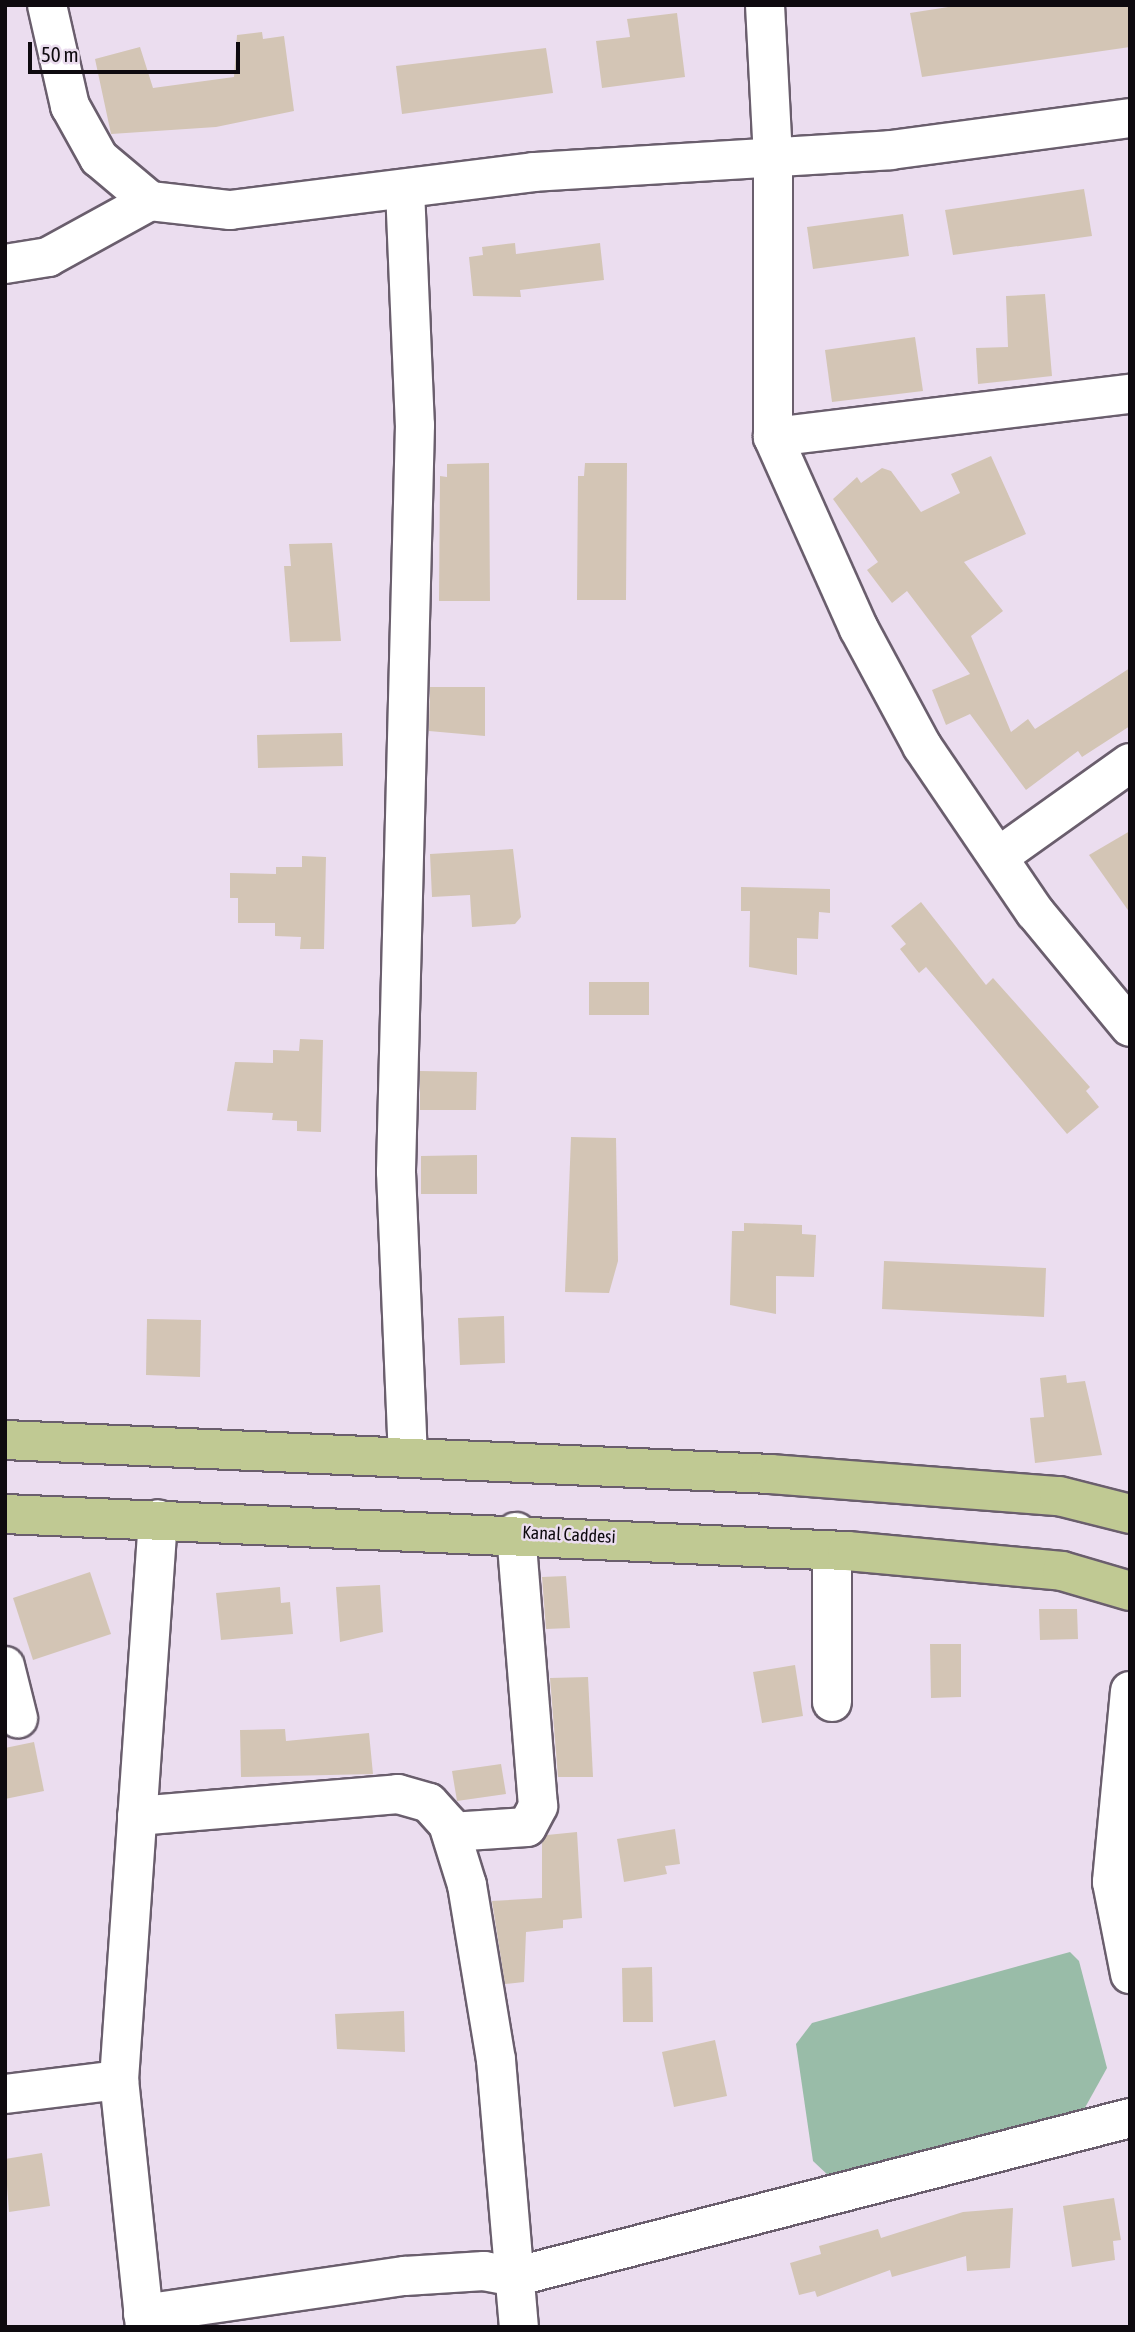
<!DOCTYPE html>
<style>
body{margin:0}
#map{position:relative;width:1135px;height:2332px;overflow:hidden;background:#ebddef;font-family:"Asap Condensed",sans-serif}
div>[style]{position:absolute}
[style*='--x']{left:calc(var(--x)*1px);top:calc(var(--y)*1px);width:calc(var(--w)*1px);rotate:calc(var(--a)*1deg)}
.green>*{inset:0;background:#99bca8}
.building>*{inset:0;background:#d3c5b5}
.roads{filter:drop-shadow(2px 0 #6a5e6d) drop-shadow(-2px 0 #6a5e6d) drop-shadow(0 2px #6a5e6d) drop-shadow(0 -2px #6a5e6d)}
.minor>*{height:38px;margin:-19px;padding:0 19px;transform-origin:19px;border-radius:19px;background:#fff}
.major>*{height:38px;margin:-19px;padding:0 19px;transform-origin:19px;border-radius:19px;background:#c0c993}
span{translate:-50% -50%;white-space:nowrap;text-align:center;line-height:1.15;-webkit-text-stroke:5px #ebddef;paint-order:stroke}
.street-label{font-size:18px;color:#0e0a0f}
.frame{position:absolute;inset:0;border:7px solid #0e0a0f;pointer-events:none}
.scale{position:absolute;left:28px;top:42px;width:212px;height:32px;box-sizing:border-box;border:4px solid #0e0a0f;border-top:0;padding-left:9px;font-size:21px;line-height:24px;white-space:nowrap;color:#0e0a0f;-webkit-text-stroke:5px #ebddef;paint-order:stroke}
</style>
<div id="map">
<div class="green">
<i style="clip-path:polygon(1070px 1952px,1079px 1961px,1107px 2068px,1082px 2113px,830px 2177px,813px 2161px,796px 2044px,812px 2023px)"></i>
</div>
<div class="building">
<i style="clip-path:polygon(961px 5px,1130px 5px,1130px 47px,922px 77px,910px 13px)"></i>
<i style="clip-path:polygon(677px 13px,685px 77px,602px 88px,596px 41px,630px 37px,627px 19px)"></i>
<i style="clip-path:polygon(262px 32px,263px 39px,284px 36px,294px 111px,216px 127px,111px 134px,95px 59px,140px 47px,153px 88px,234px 77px,237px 35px)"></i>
<i style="clip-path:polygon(546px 48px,553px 93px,402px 114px,396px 66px)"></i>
<i style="clip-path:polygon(1084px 189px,1092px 236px,953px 255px,945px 210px)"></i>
<i style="clip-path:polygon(903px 214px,909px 256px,813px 269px,807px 227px)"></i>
<i style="clip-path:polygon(515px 243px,516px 254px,600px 243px,604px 280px,520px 290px,521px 297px,473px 296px,469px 257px,483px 255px,482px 247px)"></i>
<i style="clip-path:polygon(1045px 294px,1052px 376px,978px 384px,976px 348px,1008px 347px,1006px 296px)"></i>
<i style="clip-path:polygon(915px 337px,923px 391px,832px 402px,825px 350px)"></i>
<i style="clip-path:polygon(991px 456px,1026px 534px,964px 562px,1003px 611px,971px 636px,1011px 732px,1028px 719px,1035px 729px,1130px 668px,1130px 726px,1082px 757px,1078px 751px,1026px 790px,970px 714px,946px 725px,932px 690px,970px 674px,907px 591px,892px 603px,867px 570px,878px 562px,833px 499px,857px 477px,861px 483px,882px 468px,891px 471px,921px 512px,960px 493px,951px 474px)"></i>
<i style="clip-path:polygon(489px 463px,490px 601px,439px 601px,440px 476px,447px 477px,447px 464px)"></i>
<i style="clip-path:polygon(585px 463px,627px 463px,626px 600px,577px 600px,578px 476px,584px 476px)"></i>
<i style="clip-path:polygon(332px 543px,341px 641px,290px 642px,284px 566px,291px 566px,289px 544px)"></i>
<i style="clip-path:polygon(430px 687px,485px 687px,485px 736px,429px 731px)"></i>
<i style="clip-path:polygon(342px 733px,343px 766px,258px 768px,257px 735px)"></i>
<i style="clip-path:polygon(1130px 831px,1130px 913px,1089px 855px)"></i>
<i style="clip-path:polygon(513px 849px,521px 917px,515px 924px,472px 927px,470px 895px,432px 897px,430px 854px)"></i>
<i style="clip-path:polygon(302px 856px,326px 857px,324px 949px,300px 949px,301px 937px,275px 936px,275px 923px,238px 923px,238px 898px,230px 898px,230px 873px,276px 874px,276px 867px,302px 867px)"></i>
<i style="clip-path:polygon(741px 887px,830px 889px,830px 913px,819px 912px,818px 939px,797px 938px,797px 975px,749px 967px,750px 911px,741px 911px)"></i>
<i style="clip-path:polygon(921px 902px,986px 985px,993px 978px,1090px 1087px,1086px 1091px,1099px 1107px,1067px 1134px,926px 967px,919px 973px,900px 949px,906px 944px,891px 926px)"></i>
<i style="clip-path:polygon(589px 982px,649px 982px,649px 1015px,589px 1015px)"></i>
<i style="clip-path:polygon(300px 1039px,323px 1040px,321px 1132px,297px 1131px,297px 1121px,272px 1120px,273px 1113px,227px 1111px,235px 1062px,273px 1063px,273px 1050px,299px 1051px)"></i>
<i style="clip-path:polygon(420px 1071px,477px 1072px,476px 1110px,420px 1110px)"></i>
<i style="clip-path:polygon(571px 1137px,616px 1138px,618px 1261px,609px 1293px,565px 1292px)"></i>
<i style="clip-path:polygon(477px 1155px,477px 1194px,421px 1194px,421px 1156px)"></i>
<i style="clip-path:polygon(744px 1223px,802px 1225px,802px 1234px,816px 1235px,814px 1277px,776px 1276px,776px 1314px,730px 1305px,732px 1231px,744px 1231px)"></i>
<i style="clip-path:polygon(884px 1261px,1046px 1268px,1044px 1317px,882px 1309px)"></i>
<i style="clip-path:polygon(504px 1316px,505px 1363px,460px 1365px,458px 1318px)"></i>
<i style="clip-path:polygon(147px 1319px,201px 1320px,200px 1377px,146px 1375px)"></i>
<i style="clip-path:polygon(1066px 1375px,1067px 1383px,1085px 1381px,1102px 1455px,1035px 1463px,1030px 1418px,1044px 1417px,1040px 1378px)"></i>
<i style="clip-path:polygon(90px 1572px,111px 1634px,33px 1660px,13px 1598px)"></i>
<i style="clip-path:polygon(566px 1576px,570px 1628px,546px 1629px,542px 1577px)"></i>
<i style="clip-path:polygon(380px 1585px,383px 1632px,340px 1642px,336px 1587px)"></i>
<i style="clip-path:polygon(280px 1587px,281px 1603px,290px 1602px,293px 1634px,221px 1640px,216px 1593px)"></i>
<i style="clip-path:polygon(1039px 1609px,1077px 1609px,1078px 1639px,1040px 1640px)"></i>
<i style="clip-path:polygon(930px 1644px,961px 1644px,961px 1697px,931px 1698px)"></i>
<i style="clip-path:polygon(795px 1665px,803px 1716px,762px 1723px,753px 1672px)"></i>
<i style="clip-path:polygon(588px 1677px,593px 1777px,558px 1777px,550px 1678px)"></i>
<i style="clip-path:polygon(285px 1729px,286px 1741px,369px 1733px,373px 1774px,241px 1777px,240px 1730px)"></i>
<i style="clip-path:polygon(34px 1742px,44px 1791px,5px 1799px,5px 1748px)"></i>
<i style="clip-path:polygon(501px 1764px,506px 1794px,457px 1801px,452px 1771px)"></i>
<i style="clip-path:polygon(675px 1829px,680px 1864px,665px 1866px,667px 1874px,624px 1882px,617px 1839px)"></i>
<i style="clip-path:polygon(577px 1832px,582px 1918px,563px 1920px,563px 1928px,526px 1932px,524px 1982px,505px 1984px,492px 1901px,542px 1898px,542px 1843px,547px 1835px)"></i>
<i style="clip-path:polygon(652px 1967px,653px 2022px,623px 2022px,622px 1968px)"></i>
<i style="clip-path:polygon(404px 2011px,405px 2052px,337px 2049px,335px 2014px)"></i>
<i style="clip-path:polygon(715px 2040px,727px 2096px,674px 2107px,662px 2052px)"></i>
<i style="clip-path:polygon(42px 2153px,50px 2206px,9px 2212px,5px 2159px)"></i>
<i style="clip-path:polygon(1114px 2198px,1121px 2240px,1113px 2241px,1115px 2260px,1072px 2267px,1063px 2206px)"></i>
<i style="clip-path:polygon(1013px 2208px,1010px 2268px,967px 2271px,966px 2256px,892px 2277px,890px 2270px,817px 2297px,815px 2291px,799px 2295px,790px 2263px,821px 2254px,819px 2246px,878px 2229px,881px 2238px,963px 2212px)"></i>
</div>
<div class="roads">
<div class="minor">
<i style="--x:47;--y:5;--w:104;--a:77.2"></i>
<i style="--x:70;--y:106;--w:60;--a:60.9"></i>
<i style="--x:99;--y:158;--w:67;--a:40.1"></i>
<i style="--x:150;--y:201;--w:81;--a:6.4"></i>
<i style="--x:230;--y:210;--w:306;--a:-7.1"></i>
<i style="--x:534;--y:172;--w:358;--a:-3.5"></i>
<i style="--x:891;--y:150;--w:241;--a:-7.6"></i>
<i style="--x:765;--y:5;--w:152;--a:87"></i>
<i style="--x:773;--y:157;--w:280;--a:90"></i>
<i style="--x:773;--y:437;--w:210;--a:65.9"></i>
<i style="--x:859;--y:629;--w:133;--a:61.7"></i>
<i style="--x:922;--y:746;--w:201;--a:55.8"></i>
<i style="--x:1035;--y:912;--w:149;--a:50.4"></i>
<i style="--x:405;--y:189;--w:236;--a:87.6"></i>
<i style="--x:415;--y:425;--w:747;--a:91.46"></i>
<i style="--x:396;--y:1172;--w:285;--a:87.6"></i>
<i style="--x:5;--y:264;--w:44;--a:-9.2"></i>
<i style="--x:48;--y:257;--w:116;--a:-28.8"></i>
<i style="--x:773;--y:437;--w:360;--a:-6.9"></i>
<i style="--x:998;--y:857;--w:162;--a:-35.5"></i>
<i style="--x:5;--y:1666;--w:54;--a:76"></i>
<i style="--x:1130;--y:1691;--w:192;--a:95.4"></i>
<i style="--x:1112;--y:1882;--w:94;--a:78.9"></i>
<i style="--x:832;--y:1702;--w:151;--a:-90"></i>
<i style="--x:137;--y:1816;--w:262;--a:-4.8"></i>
<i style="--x:398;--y:1794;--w:32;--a:16"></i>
<i style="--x:429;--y:1803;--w:28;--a:48"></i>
<i style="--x:448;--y:1824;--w:64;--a:72.7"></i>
<i style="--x:467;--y:1885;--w:177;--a:80.6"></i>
<i style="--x:496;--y:2060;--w:268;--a:85.1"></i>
<i style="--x:451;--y:1832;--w:76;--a:-3.8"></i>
<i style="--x:527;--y:1827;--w:24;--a:-62"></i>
<i style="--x:538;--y:1806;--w:275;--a:-94.6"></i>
<i style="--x:5;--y:2094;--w:115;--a:-7"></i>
<i style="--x:143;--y:2314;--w:265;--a:-8.3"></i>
<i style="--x:405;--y:2276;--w:79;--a:-3.6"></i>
<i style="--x:484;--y:2271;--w:31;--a:11"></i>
<i style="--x:514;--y:2277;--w:636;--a:-14.47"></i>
<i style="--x:145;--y:2327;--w:248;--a:-96"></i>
<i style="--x:119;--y:2080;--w:562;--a:-86.02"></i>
</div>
<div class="major">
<i style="--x:5;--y:1440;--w:766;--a:2.54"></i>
<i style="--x:770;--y:1474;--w:290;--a:4.4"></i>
<i style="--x:1059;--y:1496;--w:73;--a:14.2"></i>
<i style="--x:5;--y:1514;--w:843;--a:2.52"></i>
<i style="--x:847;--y:1551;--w:216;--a:5.3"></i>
<i style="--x:1062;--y:1571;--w:71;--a:16.4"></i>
</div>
</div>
<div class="street-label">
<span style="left:569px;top:1535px;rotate:3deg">Kanal Caddesi</span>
</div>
<div class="frame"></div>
<div class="scale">50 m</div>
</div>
